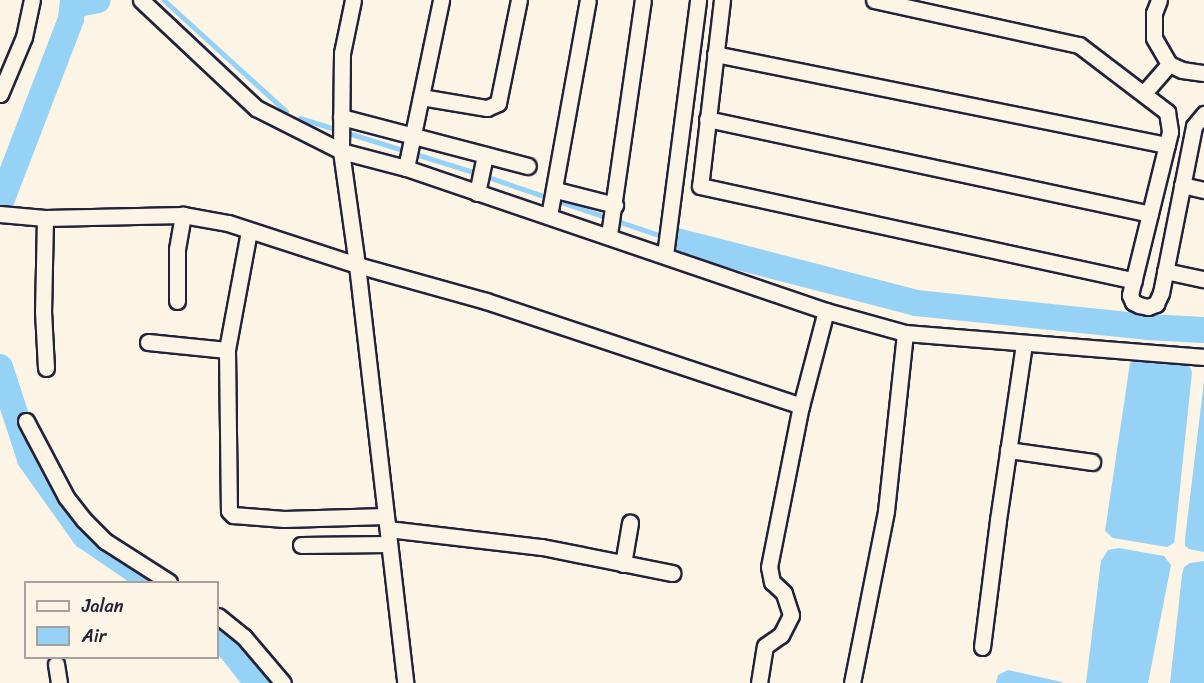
<!DOCTYPE html>
<style>
body{margin:0}
#map{position:relative;width:1204px;height:683px;overflow:hidden;background:#fcf5e5;font-family:Sriracha,sans-serif}
div>[style]{position:absolute}
[style*='--x']{left:calc(var(--x)*1px);top:calc(var(--y)*1px);width:calc(var(--w)*1px);rotate:calc(var(--a)*1deg)}
.water>*{inset:0;background:#96d1f6}
.stream>*{height:4.5px;margin:-2.25px;padding:0 2.25px;transform-origin:2.25px;border-radius:2.25px;background:#96d1f6}
.river>*{height:26px;margin:-13px;padding:0 13px;transform-origin:13px;border-radius:13px;background:#96d1f6}
.roads{filter:drop-shadow(2px 0 #22223b) drop-shadow(-2px 0 #22223b) drop-shadow(0 2px #22223b) drop-shadow(0 -2px #22223b)}
.minor>*{height:15px;margin:-7.5px;padding:0 7.5px;transform-origin:7.5px;border-radius:7.5px;background:#fcf5e5}
span{translate:-50% -50%;white-space:nowrap;text-align:center;line-height:1.15;-webkit-text-stroke:4.5px #fcf5e5;paint-order:stroke}
.legend{position:absolute;left:24px;top:581px;width:195px;height:78px;box-sizing:border-box;background:#fcf5e5;border:2px solid #a5a1a1;margin:0;padding:8px 10px;list-style:none;font-size:18px;color:#22223b}
.legend li{display:flex;align-items:center;gap:12px;height:30px}
.legend b{width:30px;border:2px solid #a5a1a1}
</style>
<div id="map">
<div class="water">
<i style="clip-path:polygon(1137px 360px,1188px 363px,1192px 372px,1175px 536px,1174px 543px,1167px 547px,1113px 538px,1105px 531px,1130px 363px)"></i>
<i style="clip-path:polygon(1204px 381px,1204px 552px,1189px 549px,1185px 546px,1185px 539px)"></i>
<i style="clip-path:polygon(1119px 548px,1164px 556px,1171px 565px,1148px 683px,1086px 683px,1101px 561px,1108px 550px)"></i>
<i style="clip-path:polygon(1204px 561px,1204px 683px,1170px 683px,1182px 575px,1184px 567px,1190px 563px)"></i>
<i style="clip-path:polygon(1008px 670px,1062px 682px,1063px 683px,996px 683px,998px 675px)"></i>
</div>
<div class="stream">
<i style="--x:164;--y:0;--w:165;--a:42.3"></i>
<i style="--x:300;--y:118;--w:175;--a:17.3"></i>
<i style="--x:467;--y:170;--w:222;--a:18.7"></i>
</div>
<div class="river">
<i style="--x:73;--y:5;--w:25;--a:-11"></i>
<i style="--x:0;--y:204;--w:198;--a:-69"></i>
<i style="--x:71;--y:19;--w:19;--a:-84"></i>
<i style="--x:677;--y:241;--w:247;--a:14.5"></i>
<i style="--x:916;--y:303;--w:232;--a:5.9"></i>
<i style="--x:1147;--y:327;--w:57;--a:3"></i>
<i style="--x:0;--y:367;--w:97;--a:71.9"></i>
<i style="--x:30;--y:459;--w:95;--a:54.5"></i>
<i style="--x:85;--y:536;--w:81;--a:34.5"></i>
<i style="--x:218;--y:633;--w:63;--a:52"></i>
</div>
<div class="roads">
<div class="minor">
<i style="--x:141;--y:0;--w:158;--a:43.2"></i>
<i style="--x:256;--y:108;--w:95;--a:26.8"></i>
<i style="--x:341;--y:151;--w:67;--a:14.7"></i>
<i style="--x:406;--y:168;--w:444;--a:18.8"></i>
<i style="--x:826;--y:311;--w:82;--a:15.6"></i>
<i style="--x:905;--y:333;--w:300;--a:4.6"></i>
<i style="--x:353;--y:0;--w:54;--a:101.7"></i>
<i style="--x:342;--y:53;--w:98;--a:90.6"></i>
<i style="--x:341;--y:151;--w:115;--a:82"></i>
<i style="--x:357;--y:265;--w:421;--a:83.4"></i>
<i style="--x:722;--y:0;--w:187;--a:96.7"></i>
<i style="--x:700;--y:186;--w:444;--a:12.3"></i>
<i style="--x:874;--y:0;--w:210;--a:12.4"></i>
<i style="--x:1079;--y:45;--w:111;--a:37.3"></i>
<i style="--x:1167;--y:112;--w:20;--a:81"></i>
<i style="--x:1170;--y:132;--w:168;--a:103.8"></i>
<i style="--x:1130;--y:295;--w:8;--a:67"></i>
<i style="--x:1133;--y:302;--w:7;--a:27"></i>
<i style="--x:1139;--y:305;--w:9;--a:13"></i>
<i style="--x:1148;--y:307;--w:9;--a:-21"></i>
<i style="--x:1156;--y:304;--w:12;--a:-66"></i>
<i style="--x:1161;--y:293;--w:170;--a:-78.8"></i>
<i style="--x:1194;--y:126;--w:16;--a:-50"></i>
<i style="--x:1159;--y:0;--w:14;--a:111"></i>
<i style="--x:1154;--y:13;--w:25;--a:90"></i>
<i style="--x:1154;--y:38;--w:30;--a:60"></i>
<i style="--x:1169;--y:64;--w:14;--a:25"></i>
<i style="--x:1182;--y:70;--w:22;--a:8"></i>
<i style="--x:715;--y:54;--w:461;--a:11.4"></i>
<i style="--x:1144;--y:93;--w:38;--a:-49"></i>
<i style="--x:0;--y:94;--w:62;--a:-67.2"></i>
<i style="--x:24;--y:37;--w:38;--a:-78"></i>
<i style="--x:421;--y:97;--w:67;--a:9.5"></i>
<i style="--x:487;--y:108;--w:12;--a:-24"></i>
<i style="--x:498;--y:103;--w:105;--a:-78.5"></i>
<i style="--x:341;--y:117;--w:193;--a:14.7"></i>
<i style="--x:707;--y:119;--w:453;--a:12.1"></i>
<i style="--x:406;--y:168;--w:172;--a:-78.2"></i>
<i style="--x:1182;--y:185;--w:23;--a:13"></i>
<i style="--x:556;--y:190;--w:61;--a:14.3"></i>
<i style="--x:477;--y:193;--w:39;--a:-78"></i>
<i style="--x:0;--y:214;--w:45;--a:5.1"></i>
<i style="--x:45;--y:218;--w:138;--a:-1.2"></i>
<i style="--x:183;--y:215;--w:46;--a:10.1"></i>
<i style="--x:228;--y:223;--w:136;--a:18"></i>
<i style="--x:357;--y:265;--w:134;--a:15.6"></i>
<i style="--x:486;--y:301;--w:332;--a:18.4"></i>
<i style="--x:549;--y:216;--w:219;--a:-79.8"></i>
<i style="--x:45;--y:218;--w:93;--a:91.2"></i>
<i style="--x:43;--y:311;--w:57;--a:87"></i>
<i style="--x:249;--y:231;--w:121;--a:100.5"></i>
<i style="--x:227;--y:350;--w:161;--a:89.3"></i>
<i style="--x:229;--y:511;--w:6;--a:45"></i>
<i style="--x:233;--y:515;--w:51;--a:4.5"></i>
<i style="--x:284;--y:519;--w:102;--a:-1.7"></i>
<i style="--x:609;--y:235;--w:237;--a:-81.8"></i>
<i style="--x:665;--y:255;--w:257;--a:-82.6"></i>
<i style="--x:1165;--y:271;--w:40;--a:12"></i>
<i style="--x:177;--y:301;--w:52;--a:-90"></i>
<i style="--x:177;--y:249;--w:35;--a:-80"></i>
<i style="--x:148;--y:342;--w:79;--a:5.8"></i>
<i style="--x:26;--y:421;--w:86;--a:62.2"></i>
<i style="--x:66;--y:497;--w:29;--a:52"></i>
<i style="--x:84;--y:520;--w:30;--a:45"></i>
<i style="--x:105;--y:541;--w:76;--a:32.6"></i>
<i style="--x:1008;--y:450;--w:85;--a:8.1"></i>
<i style="--x:388;--y:529;--w:155;--a:6.7"></i>
<i style="--x:542;--y:547;--w:133;--a:11.3"></i>
<i style="--x:301;--y:545;--w:88;--a:-0.7"></i>
<i style="--x:623;--y:564;--w:42;--a:-80.3"></i>
<i style="--x:218;--y:616;--w:33;--a:39"></i>
<i style="--x:244;--y:637;--w:60;--a:49.7"></i>
<i style="--x:982;--y:647;--w:128;--a:-82.8"></i>
<i style="--x:998;--y:520;--w:179;--a:-81.6"></i>
<i style="--x:56;--y:664;--w:19;--a:81"></i>
<i style="--x:759;--y:683;--w:37;--a:-81"></i>
<i style="--x:765;--y:646;--w:19;--a:-35"></i>
<i style="--x:781;--y:635;--w:22;--a:-63"></i>
<i style="--x:791;--y:615;--w:23;--a:-108"></i>
<i style="--x:784;--y:593;--w:16;--a:-137"></i>
<i style="--x:772;--y:582;--w:15;--a:-101"></i>
<i style="--x:769;--y:567;--w:164;--a:-78.8"></i>
<i style="--x:801;--y:406;--w:98;--a:-75.3"></i>
<i style="--x:852;--y:683;--w:175;--a:-78.8"></i>
<i style="--x:886;--y:511;--w:179;--a:-83.9"></i>
</div>
</div>
<ul class="legend">
<li><b style="height:8px;background:#fcf5e5"></b>Jalan</li>
<li><b style="height:16px;background:#96d1f6"></b>Air</li>
</ul>
</div>
